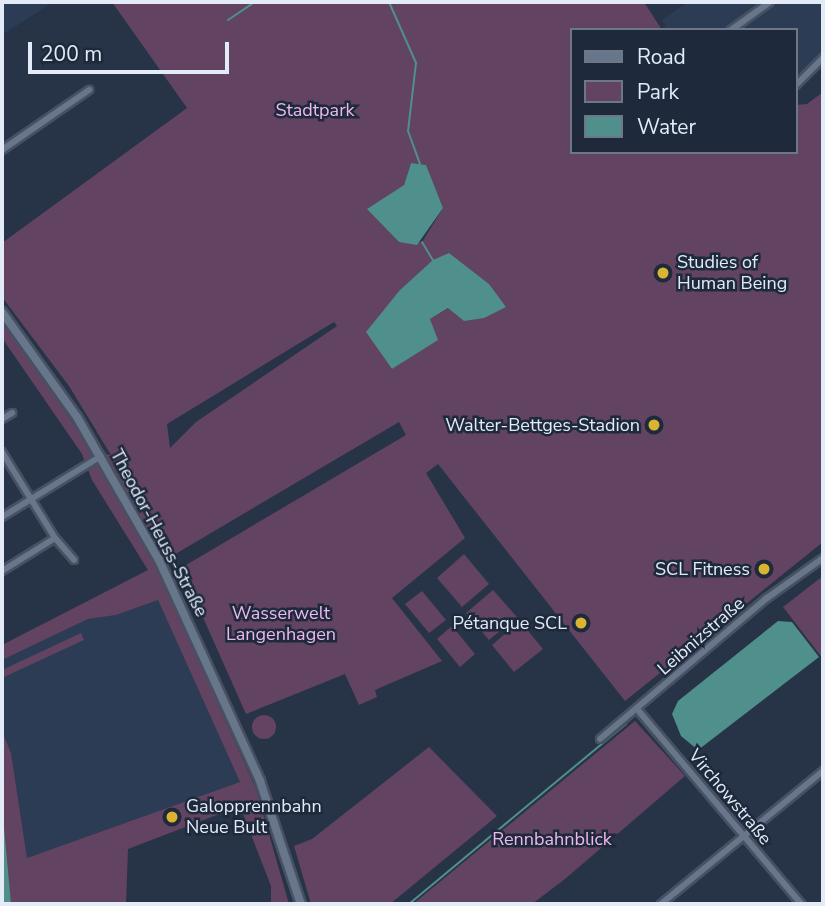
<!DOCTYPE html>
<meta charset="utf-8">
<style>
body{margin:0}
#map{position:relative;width:825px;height:906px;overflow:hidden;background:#273447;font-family:"Nunito Sans",sans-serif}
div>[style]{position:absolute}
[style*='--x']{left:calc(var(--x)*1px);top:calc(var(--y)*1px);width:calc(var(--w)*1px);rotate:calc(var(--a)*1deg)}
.built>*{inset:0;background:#2c3c55}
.green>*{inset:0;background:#624362}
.round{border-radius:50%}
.water>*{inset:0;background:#4f8f8c}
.stream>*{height:2px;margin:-1px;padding:0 1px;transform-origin:1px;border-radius:1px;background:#4f8f8c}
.roads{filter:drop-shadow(2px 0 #475162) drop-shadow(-2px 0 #475162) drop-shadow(0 2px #475162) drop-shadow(0 -2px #475162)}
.minor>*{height:6px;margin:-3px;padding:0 3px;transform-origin:3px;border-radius:3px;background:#68768c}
.tertiary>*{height:8px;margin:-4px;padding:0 4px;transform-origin:4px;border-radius:4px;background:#68768c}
.dots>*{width:19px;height:19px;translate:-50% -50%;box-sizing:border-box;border:4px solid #1e2a3c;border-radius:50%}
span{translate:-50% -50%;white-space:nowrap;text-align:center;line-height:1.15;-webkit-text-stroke:5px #1e2a3c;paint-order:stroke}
.park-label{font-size:18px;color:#eeb8ef}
.poi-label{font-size:18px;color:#e3ebf8}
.left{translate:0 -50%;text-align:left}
.right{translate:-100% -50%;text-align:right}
.street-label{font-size:18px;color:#e3ebf8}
.frame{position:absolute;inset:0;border:4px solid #e3ebf8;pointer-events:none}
.legend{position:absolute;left:570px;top:28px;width:228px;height:126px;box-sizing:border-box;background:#1e2a3c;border:2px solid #6d7787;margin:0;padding:9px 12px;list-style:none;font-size:21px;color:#e3ebf8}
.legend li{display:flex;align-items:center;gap:14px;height:35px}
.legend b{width:35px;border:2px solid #6d7787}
.scale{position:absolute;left:28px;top:42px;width:201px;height:32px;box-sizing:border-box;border:4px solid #e3ebf8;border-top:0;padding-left:9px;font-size:21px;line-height:24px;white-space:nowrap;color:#e3ebf8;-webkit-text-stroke:5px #1e2a3c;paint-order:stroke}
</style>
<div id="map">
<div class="built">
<i style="clip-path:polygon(2px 2px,53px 2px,2px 35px)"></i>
<i style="clip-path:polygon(688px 2px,823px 2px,823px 53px,795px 83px,795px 30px,662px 30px,666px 26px,662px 20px)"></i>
<i style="clip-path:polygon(158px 600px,240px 782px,27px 858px,11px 753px,2px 731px,2px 660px,88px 619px,116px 615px)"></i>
</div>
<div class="green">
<i style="clip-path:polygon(evenodd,112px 2px,644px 2px,662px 30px,571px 30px,571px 152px,795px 152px,795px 105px,807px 104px,823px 92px,823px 542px,625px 701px,438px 464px,426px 473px,465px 538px,392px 598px,442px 661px,375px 690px,377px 697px,359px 705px,345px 674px,246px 714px,181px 568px,406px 435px,399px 422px,172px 556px,163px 581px,256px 789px,289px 904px,271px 904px,271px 886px,240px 806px,128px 849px,126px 904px,2px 904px,2px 731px,11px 753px,27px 858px,240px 782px,158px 600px,116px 615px,88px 619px,2px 660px,2px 645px,148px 570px,92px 480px,82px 454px,2px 338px,2px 317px,92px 452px,111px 455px,69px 386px,2px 297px,2px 243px,187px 108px,112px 2px,411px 163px,425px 165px,443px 208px,422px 242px,399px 242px,368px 209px,404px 185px,411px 163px,112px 2px,448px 253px,489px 284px,430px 319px,437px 340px,392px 369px,380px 351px,448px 253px,112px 2px,334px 322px,337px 326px,196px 422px,170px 448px,167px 424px,334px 322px)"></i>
<i style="clip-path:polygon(464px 554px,489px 584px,462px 607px,437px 578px)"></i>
<i style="clip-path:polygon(823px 576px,823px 659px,783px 607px)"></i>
<i style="clip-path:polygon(493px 590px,517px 617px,489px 640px,466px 613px)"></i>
<i style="clip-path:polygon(422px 591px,446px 620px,429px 633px,405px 604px)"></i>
<i style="clip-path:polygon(520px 621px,543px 649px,514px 672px,492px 645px)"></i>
<i style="clip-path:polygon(452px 626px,475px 654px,460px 667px,437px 639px)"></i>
<i style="clip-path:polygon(81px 633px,84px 640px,2px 678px,2px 670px)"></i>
<i class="round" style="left:252px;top:715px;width:24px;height:24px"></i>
<i style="clip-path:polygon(635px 721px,685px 776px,565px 879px,532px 904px,413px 904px)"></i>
<i style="clip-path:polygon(429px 747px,497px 816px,390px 904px,311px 904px,294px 846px,312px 839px)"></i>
</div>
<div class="water">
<i style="clip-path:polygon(411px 163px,426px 165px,443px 208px,417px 245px,399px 242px,367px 209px,404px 185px)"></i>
<i style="clip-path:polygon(449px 253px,489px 284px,506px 307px,484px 318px,464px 321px,448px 308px,430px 319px,438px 340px,392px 369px,366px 332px,400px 290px,433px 260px)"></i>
<i style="clip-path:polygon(778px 621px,792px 622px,819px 657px,698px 750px,681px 736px,672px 714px,678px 701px)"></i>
<i style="clip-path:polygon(2px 810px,4px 827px,11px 904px,2px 904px)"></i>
</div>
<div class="stream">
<i style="--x:389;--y:2;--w:67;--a:66.1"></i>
<i style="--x:416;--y:63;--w:68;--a:96.7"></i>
<i style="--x:408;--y:131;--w:35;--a:70"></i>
<i style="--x:228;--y:20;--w:32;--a:-34"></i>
<i style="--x:422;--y:242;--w:21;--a:59"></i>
<i style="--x:409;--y:904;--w:282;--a:-39.7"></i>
</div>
<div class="roads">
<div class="minor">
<i style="--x:731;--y:30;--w:48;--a:-35.7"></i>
<i style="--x:795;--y:86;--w:40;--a:-45"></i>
<i style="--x:2;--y:150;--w:106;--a:-34.6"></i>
<i style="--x:2;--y:419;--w:12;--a:-31"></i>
<i style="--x:2;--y:452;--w:101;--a:58.4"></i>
<i style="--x:55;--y:538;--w:29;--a:49"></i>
<i style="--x:2;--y:517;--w:116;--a:-31.6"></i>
<i style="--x:2;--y:571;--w:62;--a:-31.9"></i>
<i style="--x:637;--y:709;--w:255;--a:49.9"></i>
<i style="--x:600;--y:739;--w:219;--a:-40.2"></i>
<i style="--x:767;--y:598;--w:69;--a:-35.5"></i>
<i style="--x:661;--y:904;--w:210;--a:-39.4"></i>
</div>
<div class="tertiary">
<i style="--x:2;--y:312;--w:129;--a:54.5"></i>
<i style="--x:77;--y:417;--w:165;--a:60.2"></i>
<i style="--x:159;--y:560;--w:243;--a:65.4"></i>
<i style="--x:260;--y:781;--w:130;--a:71.6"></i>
</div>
</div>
<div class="dots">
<i style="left:663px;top:273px;background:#dab333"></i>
<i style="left:654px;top:425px;background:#dab333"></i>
<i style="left:764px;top:569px;background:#dab333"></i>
<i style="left:581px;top:623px;background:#dab333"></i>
<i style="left:172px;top:817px;background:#dab333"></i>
</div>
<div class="park-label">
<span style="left:315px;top:110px">Stadtpark</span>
<span style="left:281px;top:624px">Wasserwelt<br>Langenhagen</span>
<span style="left:552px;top:839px">Rennbahnblick</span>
</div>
<div class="poi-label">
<span class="left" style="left:677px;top:273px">Studies of<br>Human Being</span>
<span class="right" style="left:640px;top:425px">Walter-Bettges-Stadion</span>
<span class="right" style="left:750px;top:569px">SCL Fitness</span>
<span class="right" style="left:567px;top:623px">Pétanque SCL</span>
<span class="left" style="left:186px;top:817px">Galopprennbahn<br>Neue Bult</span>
</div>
<div class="street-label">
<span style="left:159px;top:533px;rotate:62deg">Theodor-Heuss-Straße</span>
<span style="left:701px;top:636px;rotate:-41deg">Leibnizstraße</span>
<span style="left:730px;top:797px;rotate:50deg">Virchowstraße</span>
</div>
<div class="frame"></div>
<ul class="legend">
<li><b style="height:9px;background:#68768c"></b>Road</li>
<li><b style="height:19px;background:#624362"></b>Park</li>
<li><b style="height:19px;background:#4f8f8c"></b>Water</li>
</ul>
<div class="scale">200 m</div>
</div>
